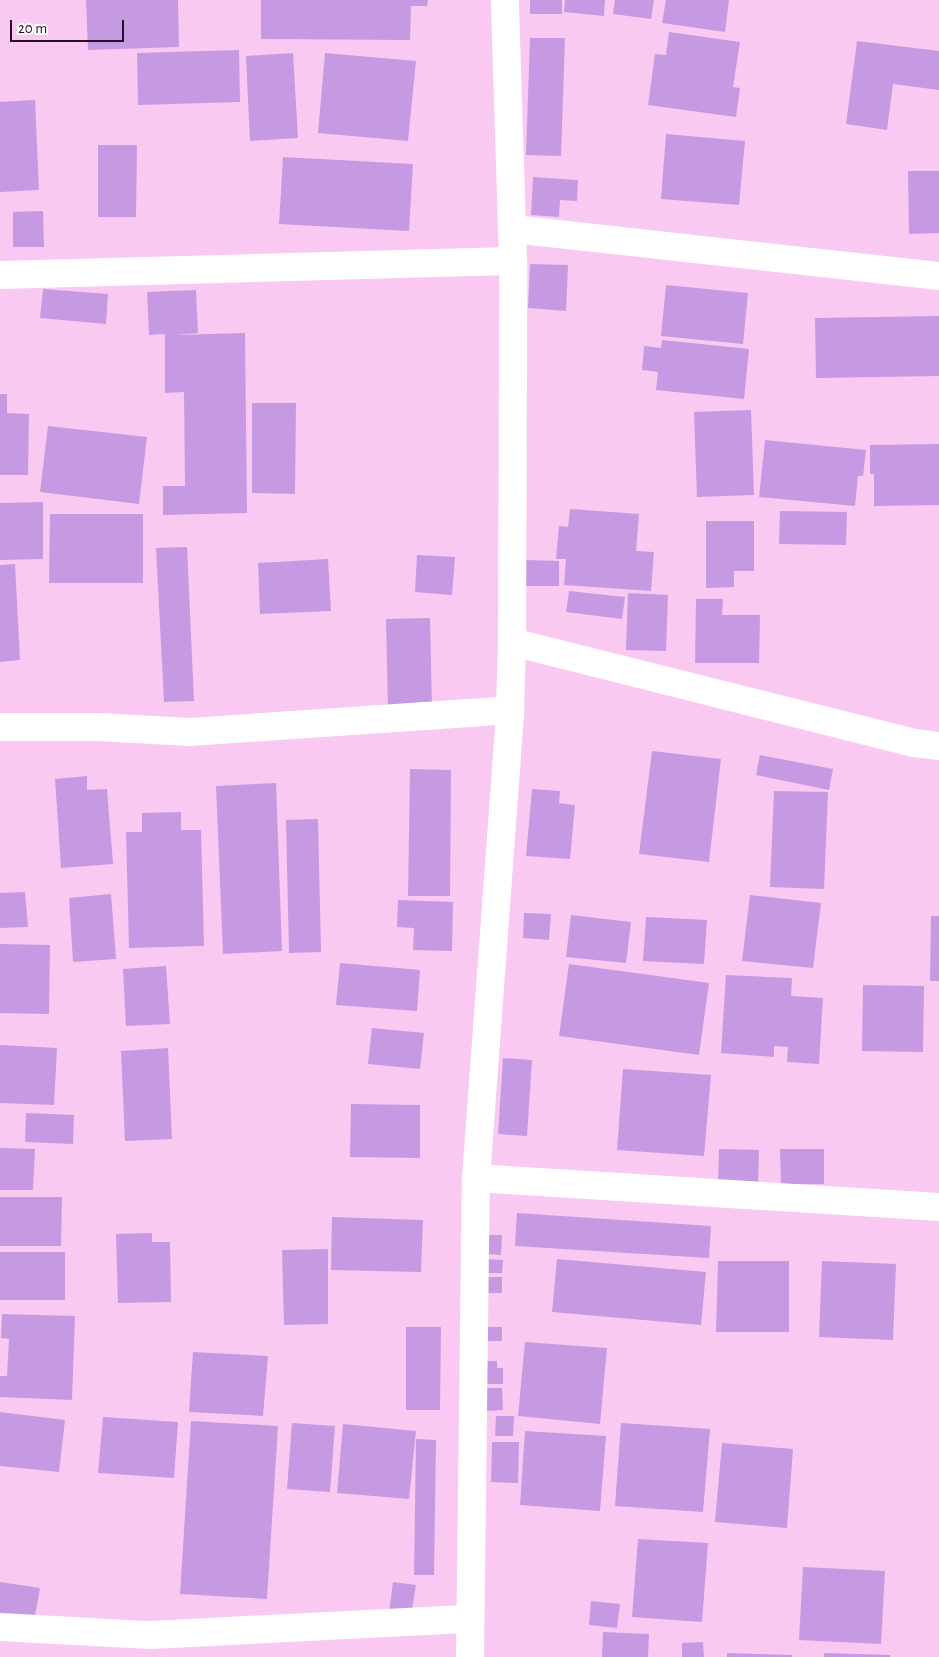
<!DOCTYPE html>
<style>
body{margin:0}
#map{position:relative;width:939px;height:1657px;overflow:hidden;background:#f9c9f2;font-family:"Alegreya Sans",sans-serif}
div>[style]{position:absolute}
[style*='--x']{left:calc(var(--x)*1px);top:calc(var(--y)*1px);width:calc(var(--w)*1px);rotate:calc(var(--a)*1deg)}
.building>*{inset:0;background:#c69ae3}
.minor>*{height:28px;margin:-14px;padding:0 14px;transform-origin:14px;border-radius:14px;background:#fff}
span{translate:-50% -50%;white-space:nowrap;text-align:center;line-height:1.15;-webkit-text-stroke:4px #fcfcfc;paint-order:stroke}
.scale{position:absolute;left:10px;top:20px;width:114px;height:22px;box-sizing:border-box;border:2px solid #261023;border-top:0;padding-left:6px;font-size:15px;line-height:18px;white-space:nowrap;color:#261023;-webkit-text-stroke:4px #fcfcfc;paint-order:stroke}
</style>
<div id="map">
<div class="building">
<i style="clip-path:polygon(86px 0,178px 0,179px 47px,88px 50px)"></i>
<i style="clip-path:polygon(261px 0,428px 0,427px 6px,411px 6px,410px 40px,261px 39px)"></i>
<i style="clip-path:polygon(530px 0,562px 0,562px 14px,530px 14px)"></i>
<i style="clip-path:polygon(565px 0,605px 0,604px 16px,564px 12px)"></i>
<i style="clip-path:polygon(615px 0,654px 0,651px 19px,613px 14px)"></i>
<i style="clip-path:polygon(666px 0,729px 0,725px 32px,662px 23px)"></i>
<i style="clip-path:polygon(669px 32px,740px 42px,733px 87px,740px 88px,736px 117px,648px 105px,655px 54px,666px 55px)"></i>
<i style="clip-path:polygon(530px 38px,565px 38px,561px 156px,526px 155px)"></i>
<i style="clip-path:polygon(857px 41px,939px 51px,939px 90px,893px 84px,887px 130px,846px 124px)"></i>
<i style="clip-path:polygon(239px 50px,240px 102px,138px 105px,137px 53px)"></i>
<i style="clip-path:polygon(293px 53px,298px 138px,250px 141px,246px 56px)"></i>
<i style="clip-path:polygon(325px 53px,416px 61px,408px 141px,318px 133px)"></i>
<i style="clip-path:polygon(35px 100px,39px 190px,0 192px,0 102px)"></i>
<i style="clip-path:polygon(666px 134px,745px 141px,739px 205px,661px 199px)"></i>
<i style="clip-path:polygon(98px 145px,137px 145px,136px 217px,98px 217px)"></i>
<i style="clip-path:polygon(283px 157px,413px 164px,409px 231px,279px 224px)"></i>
<i style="clip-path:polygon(908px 171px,939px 171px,939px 233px,909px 234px)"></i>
<i style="clip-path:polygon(533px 177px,578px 180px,577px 201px,560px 200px,559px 217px,531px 215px)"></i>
<i style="clip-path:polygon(43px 211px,44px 247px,13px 247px,13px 212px)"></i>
<i style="clip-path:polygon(530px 264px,568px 265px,566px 311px,528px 308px)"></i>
<i style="clip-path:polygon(666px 285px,748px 293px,743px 344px,661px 336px)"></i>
<i style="clip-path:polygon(43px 289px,108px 294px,106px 324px,40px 318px)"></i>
<i style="clip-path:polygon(196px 290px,198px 333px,176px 335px,245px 333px,247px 513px,163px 515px,163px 486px,185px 486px,184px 392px,165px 393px,165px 334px,149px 335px,147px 292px)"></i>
<i style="clip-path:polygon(939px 316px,939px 376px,816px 378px,815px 318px)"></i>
<i style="clip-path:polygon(662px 340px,749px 349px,744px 399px,656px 390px,658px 372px,642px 370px,644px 346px,661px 348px)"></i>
<i style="clip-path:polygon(0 394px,7px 394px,7px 413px,29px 414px,28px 475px,0 475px)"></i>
<i style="clip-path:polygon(252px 403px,296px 403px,295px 494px,252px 493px)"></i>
<i style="clip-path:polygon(751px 410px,754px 495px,697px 497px,694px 412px)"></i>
<i style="clip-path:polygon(48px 426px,147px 437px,139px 504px,40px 492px)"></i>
<i style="clip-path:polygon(765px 440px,866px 450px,863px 476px,858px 476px,855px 506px,759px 497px)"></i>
<i style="clip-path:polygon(939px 444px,939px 505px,874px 506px,874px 474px,870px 474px,870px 445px)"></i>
<i style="clip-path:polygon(43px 502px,43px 559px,0 560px,0 503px)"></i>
<i style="clip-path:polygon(570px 509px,639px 514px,636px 551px,654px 552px,651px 591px,564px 585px,566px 559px,556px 559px,559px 526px,568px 527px)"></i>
<i style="clip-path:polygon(780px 511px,847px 512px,846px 545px,779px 544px)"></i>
<i style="clip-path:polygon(50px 514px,143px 514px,143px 583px,49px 583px)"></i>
<i style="clip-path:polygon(706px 521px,754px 521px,754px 571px,734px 571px,734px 587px,706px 588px)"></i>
<i style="clip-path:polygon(187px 547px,194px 701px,164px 702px,156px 548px)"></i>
<i style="clip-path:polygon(417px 555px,455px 557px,452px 595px,415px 592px)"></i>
<i style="clip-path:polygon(328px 559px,331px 611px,260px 614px,258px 563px)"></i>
<i style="clip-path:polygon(526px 560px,559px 561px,559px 586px,526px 586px)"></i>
<i style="clip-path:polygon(15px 564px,20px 660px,0 662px,0 565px)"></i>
<i style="clip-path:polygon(569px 591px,625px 597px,622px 619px,566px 612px)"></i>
<i style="clip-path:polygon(628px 593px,668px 595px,666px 651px,626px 650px)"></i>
<i style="clip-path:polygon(696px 599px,723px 599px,722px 615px,760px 615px,759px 663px,695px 663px)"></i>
<i style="clip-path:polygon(430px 618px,432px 707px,388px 708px,386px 619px)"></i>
<i style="clip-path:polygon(652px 751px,721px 759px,709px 862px,639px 854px)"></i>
<i style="clip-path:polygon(760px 755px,833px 769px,829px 790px,756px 775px)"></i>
<i style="clip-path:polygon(410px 769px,451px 770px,450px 896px,408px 896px)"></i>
<i style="clip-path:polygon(87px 776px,87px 790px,107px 789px,113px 864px,61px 868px,55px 779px)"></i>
<i style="clip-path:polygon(276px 783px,282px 951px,223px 954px,216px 786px)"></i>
<i style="clip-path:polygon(532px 789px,560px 791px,559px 803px,575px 805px,570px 859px,526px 856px)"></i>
<i style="clip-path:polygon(774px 791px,828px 792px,824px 889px,770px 887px)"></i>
<i style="clip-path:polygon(181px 812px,181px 830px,201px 830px,204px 946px,129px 948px,126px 832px,142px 832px,142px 813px)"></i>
<i style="clip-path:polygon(318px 819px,321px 952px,289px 953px,286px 820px)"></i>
<i style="clip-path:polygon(25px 892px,28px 927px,0 928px,0 893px)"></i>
<i style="clip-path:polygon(111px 894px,116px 959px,73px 962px,69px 898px)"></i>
<i style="clip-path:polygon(750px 895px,821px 903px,813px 968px,742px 961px)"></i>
<i style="clip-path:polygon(398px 900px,453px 902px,452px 951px,413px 950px,414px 928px,397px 927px)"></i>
<i style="clip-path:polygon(524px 913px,551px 914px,549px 940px,523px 938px)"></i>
<i style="clip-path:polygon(571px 915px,631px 922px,626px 963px,566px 957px)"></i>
<i style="clip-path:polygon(931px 916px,939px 916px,939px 981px,930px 981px)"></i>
<i style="clip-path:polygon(646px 917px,707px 920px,704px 964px,643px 961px)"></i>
<i style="clip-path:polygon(0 944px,50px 945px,49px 1014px,0 1013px)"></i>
<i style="clip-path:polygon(340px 963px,420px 970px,417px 1011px,336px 1005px)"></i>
<i style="clip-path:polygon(569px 964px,709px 983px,699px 1055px,559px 1036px)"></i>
<i style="clip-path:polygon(166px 966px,170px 1024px,126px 1026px,123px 969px)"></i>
<i style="clip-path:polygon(726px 975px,792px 978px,791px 996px,823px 998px,819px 1064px,787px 1062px,788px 1047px,774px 1046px,774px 1057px,721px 1053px)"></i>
<i style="clip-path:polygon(863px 985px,924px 986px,923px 1052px,862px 1051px)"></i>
<i style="clip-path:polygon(372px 1028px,424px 1033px,420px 1069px,368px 1064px)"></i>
<i style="clip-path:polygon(0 1045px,57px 1048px,54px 1105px,0 1103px)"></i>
<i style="clip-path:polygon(168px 1048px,172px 1139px,125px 1141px,121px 1051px)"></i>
<i style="clip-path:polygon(503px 1058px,532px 1060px,527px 1136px,498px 1134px)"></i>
<i style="clip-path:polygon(623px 1069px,711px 1075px,704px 1156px,617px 1150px)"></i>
<i style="clip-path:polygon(351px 1104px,420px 1105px,420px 1158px,350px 1157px)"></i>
<i style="clip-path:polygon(26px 1113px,74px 1115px,73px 1144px,25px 1142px)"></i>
<i style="clip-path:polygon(0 1148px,35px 1149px,33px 1190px,0 1190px)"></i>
<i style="clip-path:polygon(719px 1149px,759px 1150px,758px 1182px,718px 1181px)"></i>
<i style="clip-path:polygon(780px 1149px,824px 1149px,824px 1184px,781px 1184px)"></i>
<i style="clip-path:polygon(0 1197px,62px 1197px,61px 1246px,0 1246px)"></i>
<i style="clip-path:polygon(517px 1213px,711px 1226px,709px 1258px,515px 1246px)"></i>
<i style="clip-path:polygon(332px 1217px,423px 1220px,421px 1272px,331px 1270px)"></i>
<i style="clip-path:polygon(152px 1233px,152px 1242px,170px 1242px,171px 1302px,118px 1303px,116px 1234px)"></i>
<i style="clip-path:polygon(487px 1235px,502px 1235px,501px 1255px,487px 1254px)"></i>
<i style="clip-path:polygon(328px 1249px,328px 1324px,284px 1325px,282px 1250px)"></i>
<i style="clip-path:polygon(0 1252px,65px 1252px,65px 1300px,0 1300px)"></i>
<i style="clip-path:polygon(487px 1259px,503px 1260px,502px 1273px,487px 1273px)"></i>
<i style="clip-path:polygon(557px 1259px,706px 1272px,701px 1325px,552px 1312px)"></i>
<i style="clip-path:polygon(718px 1261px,789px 1261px,789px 1332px,716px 1332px)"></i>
<i style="clip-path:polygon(822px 1261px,896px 1264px,893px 1340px,819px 1337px)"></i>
<i style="clip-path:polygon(486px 1277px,502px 1277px,502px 1293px,486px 1293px)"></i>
<i style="clip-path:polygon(2px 1314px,75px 1316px,72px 1400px,0 1397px,0 1376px,7px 1376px,9px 1339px,1px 1338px)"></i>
<i style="clip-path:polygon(406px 1327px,441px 1327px,440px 1410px,406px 1410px)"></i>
<i style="clip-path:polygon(485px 1327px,502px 1327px,502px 1341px,485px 1341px)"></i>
<i style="clip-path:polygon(525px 1342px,607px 1348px,600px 1424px,518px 1416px)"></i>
<i style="clip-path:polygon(193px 1352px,268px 1356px,263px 1416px,189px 1412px)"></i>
<i style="clip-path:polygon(486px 1361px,497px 1361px,497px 1368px,503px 1368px,503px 1384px,486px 1384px)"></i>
<i style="clip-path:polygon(484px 1388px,502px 1388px,503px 1410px,485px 1411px)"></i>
<i style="clip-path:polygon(0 1412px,65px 1420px,59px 1472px,0 1466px)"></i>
<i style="clip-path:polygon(496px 1416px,514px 1416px,513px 1436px,495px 1436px)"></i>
<i style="clip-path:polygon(103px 1417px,178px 1422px,174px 1478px,98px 1473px)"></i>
<i style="clip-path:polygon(191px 1421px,278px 1426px,267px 1599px,180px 1594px)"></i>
<i style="clip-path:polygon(292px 1423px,335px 1426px,330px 1492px,287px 1489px)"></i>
<i style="clip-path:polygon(621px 1423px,710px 1429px,703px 1512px,615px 1506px)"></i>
<i style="clip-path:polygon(343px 1424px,416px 1431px,409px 1499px,337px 1493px)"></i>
<i style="clip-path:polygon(525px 1431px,606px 1436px,600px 1511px,520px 1505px)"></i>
<i style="clip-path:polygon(416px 1439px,436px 1440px,434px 1575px,414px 1575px)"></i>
<i style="clip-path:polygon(492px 1442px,519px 1442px,518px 1483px,491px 1482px)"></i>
<i style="clip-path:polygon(722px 1443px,793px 1449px,787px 1528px,715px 1522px)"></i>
<i style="clip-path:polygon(638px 1539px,708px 1543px,702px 1622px,632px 1617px)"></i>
<i style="clip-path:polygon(803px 1567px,885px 1571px,881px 1644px,799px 1640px)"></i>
<i style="clip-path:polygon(0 1582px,40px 1588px,34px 1622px,0 1616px)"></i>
<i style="clip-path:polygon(393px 1582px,416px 1585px,411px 1616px,389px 1612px)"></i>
<i style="clip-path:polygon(591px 1601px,620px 1604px,617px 1628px,589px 1625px)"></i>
<i style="clip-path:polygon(603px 1632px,649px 1634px,648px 1657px,602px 1657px)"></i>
<i style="clip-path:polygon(703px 1642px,704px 1657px,682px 1657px,682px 1643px)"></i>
<i style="clip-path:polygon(727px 1653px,792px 1655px,792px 1657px,727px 1657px)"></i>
<i style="clip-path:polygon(824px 1653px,890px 1655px,890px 1657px,824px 1657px)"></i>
</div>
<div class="minor">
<i style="--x:513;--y:229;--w:429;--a:6.3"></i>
<i style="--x:0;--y:275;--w:513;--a:-1.56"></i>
<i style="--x:512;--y:642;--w:414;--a:14.1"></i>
<i style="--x:914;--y:743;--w:25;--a:7"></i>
<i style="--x:0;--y:727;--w:98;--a:0"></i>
<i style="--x:98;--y:727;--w:92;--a:3.1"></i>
<i style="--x:190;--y:732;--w:321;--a:-3.9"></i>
<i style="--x:476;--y:1178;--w:464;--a:3.6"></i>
<i style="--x:0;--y:1627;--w:150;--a:3.1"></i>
<i style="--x:150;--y:1635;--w:320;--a:-2.9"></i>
<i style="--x:470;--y:1657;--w:479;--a:-89.3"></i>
<i style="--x:476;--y:1178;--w:469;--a:-85.8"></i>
<i style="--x:510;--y:710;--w:68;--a:-88.3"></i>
<i style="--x:512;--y:642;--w:381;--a:-89.8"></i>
<i style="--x:513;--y:261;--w:261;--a:-91.8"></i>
</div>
<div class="scale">20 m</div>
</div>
